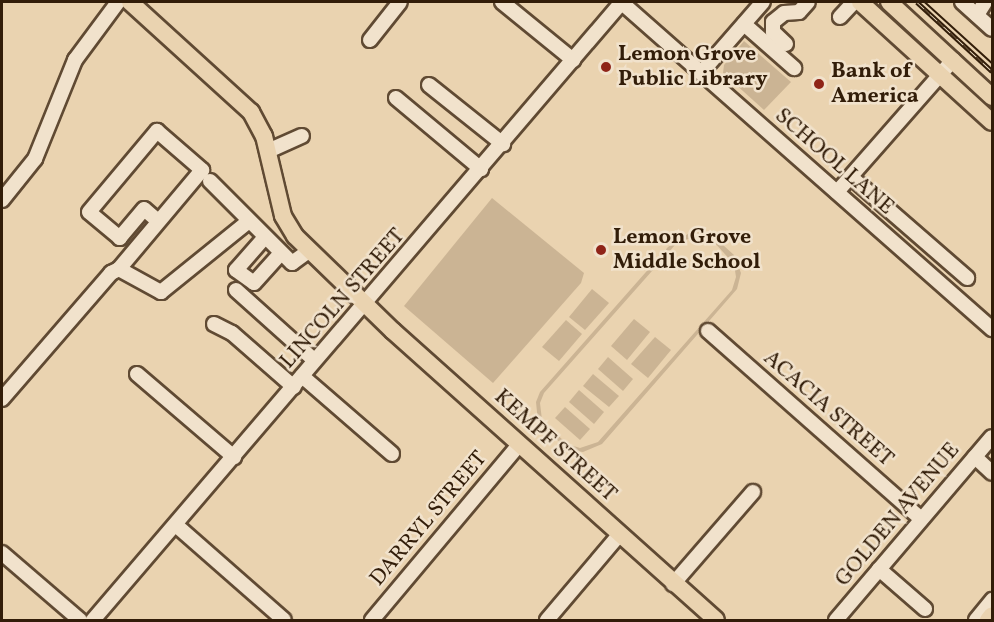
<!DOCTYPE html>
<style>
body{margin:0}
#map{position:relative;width:994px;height:622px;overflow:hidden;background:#ead3b0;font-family:Vollkorn,serif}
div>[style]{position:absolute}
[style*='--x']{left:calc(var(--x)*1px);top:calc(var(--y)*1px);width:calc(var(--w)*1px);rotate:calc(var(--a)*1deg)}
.green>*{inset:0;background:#cbb494}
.roads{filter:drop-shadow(2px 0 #604a33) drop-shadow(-2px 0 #604a33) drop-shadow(0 2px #604a33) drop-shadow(0 -2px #604a33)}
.minor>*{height:14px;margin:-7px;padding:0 7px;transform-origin:7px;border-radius:7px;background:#f1e2cc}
.major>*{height:16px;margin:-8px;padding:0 8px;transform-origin:8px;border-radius:8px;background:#ead3b0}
.tram>*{height:1.5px;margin:-0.75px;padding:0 0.75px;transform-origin:0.75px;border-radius:0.75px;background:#321d09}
.rail>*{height:5px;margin-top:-2.5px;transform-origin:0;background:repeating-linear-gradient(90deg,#f1e2cc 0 9px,#321d09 0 18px);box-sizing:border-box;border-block:2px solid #321d09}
.dots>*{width:16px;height:16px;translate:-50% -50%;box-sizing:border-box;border:3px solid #f1e2cc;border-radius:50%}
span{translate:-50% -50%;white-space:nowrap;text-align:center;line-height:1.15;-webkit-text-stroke:5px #f1e2cc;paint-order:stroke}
.poi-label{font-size:22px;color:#321d09;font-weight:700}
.left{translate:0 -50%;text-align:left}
.street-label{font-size:22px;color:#321d09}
.frame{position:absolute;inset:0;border:3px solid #321d09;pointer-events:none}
</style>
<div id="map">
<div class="green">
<i style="clip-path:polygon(744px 41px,791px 82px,764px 110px,723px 73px,724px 65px)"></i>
<i style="clip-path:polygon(492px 198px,584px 273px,581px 283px,493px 383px,404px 306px)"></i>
<i style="clip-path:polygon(evenodd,691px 232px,711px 234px,734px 255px,741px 273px,737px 289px,602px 444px,583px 452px,568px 450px,538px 422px,536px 402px,540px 392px,668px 247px,691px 232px,697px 235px,713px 241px,734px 264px,736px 277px,732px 290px,598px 442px,580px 448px,567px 444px,542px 420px,540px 403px,544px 393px,675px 245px,697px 235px)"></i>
<i style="clip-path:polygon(592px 289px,609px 303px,585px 330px,569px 317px)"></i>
<i style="clip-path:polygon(634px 319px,650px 332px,627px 360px,611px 346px)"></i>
<i style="clip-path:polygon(566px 320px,582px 334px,559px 361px,542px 347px)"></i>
<i style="clip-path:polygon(655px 337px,671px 350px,648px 378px,631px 364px)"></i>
<i style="clip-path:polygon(608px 357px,633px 379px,623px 391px,598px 369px)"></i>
<i style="clip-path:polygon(593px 374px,619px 396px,609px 407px,583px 386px)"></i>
<i style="clip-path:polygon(579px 390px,604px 412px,594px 424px,569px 402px)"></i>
<i style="clip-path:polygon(565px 407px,590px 429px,580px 440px,555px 418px)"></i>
</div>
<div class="roads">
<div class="minor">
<i style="--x:502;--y:2;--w:92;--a:39.2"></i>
<i style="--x:621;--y:2;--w:495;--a:41.4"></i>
<i style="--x:962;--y:2;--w:40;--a:42"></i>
<i style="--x:977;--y:15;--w:15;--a:-58"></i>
<i style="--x:840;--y:17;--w:21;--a:-47"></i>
<i style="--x:744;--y:24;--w:67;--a:41.3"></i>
<i style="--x:370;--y:40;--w:48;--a:-51.7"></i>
<i style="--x:786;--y:44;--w:18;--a:-137"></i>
<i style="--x:773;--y:32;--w:10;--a:-90"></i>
<i style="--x:773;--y:22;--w:14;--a:-39"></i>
<i style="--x:784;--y:13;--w:15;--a:-4"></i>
<i style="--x:799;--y:12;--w:13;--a:-48"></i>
<i style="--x:701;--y:73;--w:94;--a:-48.9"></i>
<i style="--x:429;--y:85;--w:95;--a:38.6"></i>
<i style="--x:396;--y:98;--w:111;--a:39.9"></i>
<i style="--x:268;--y:151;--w:37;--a:-24"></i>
<i style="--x:851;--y:177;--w:154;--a:41"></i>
<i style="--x:210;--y:181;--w:116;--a:45"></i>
<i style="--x:292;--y:263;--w:22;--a:-36"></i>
<i style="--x:837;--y:192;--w:176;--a:-48.7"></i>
<i style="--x:2;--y:200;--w:53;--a:-51.2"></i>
<i style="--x:35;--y:159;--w:107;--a:-68"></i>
<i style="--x:75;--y:60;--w:72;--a:-53.4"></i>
<i style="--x:158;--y:221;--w:18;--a:-139"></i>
<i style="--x:144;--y:209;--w:38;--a:130"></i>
<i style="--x:120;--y:238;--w:40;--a:-140"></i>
<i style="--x:89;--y:212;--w:106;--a:-50"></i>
<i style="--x:157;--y:131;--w:60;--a:40.9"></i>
<i style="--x:202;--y:170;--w:129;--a:130"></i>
<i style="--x:119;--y:269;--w:48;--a:28.7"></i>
<i style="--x:161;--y:292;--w:113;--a:-38.9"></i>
<i style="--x:265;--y:237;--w:44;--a:131.3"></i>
<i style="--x:236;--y:270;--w:22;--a:36"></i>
<i style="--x:254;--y:283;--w:40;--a:-48"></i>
<i style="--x:236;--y:290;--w:105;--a:41.9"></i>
<i style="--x:214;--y:324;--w:20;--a:27"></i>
<i style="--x:232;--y:333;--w:82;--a:41.1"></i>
<i style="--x:708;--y:331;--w:284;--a:41.4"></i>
<i style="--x:137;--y:374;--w:128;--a:40.6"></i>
<i style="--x:302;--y:376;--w:119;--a:40.9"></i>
<i style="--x:2;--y:399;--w:167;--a:-49.1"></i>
<i style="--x:111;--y:273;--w:9;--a:-27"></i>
<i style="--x:975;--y:457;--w:23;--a:43"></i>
<i style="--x:177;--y:526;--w:142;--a:41.3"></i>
<i style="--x:2;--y:553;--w:103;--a:40.7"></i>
<i style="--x:879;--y:569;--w:61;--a:41"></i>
<i style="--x:673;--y:584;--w:122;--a:-49"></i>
<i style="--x:93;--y:620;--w:813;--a:-49.44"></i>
<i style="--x:372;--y:620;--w:229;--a:-50"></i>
<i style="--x:547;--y:620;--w:113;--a:-49.7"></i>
<i style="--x:836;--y:620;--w:240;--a:-49.6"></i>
<i style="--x:976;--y:620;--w:26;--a:-51"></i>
</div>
<div class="major">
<i style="--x:130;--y:2;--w:164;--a:42.3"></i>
<i style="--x:251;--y:112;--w:27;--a:62"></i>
<i style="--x:264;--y:136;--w:82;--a:76.6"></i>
<i style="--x:283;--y:216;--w:23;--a:59"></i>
<i style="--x:295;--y:236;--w:136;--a:44.1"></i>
<i style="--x:393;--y:331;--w:433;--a:41.8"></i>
<i style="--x:860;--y:2;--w:178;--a:42.3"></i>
<i style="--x:889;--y:2;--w:140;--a:42.7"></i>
<i style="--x:988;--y:620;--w:6;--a:-51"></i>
</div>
</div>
<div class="tram">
<i style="--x:925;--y:2;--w:91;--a:42.3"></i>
</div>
<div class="rail">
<i style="--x:917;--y:2;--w:102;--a:42.6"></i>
</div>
<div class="dots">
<i style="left:606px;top:67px;background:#8f2418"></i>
<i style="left:819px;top:84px;background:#8f2418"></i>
<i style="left:601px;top:250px;background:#8f2418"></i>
</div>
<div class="poi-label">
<span class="left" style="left:618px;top:67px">Lemon Grove<br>Public Library</span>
<span class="left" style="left:831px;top:84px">Bank of<br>America</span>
<span class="left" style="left:613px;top:250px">Lemon Grove<br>Middle School</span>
</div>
<div class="street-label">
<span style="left:834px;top:162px;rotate:41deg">SCHOOL LANE</span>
<span style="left:343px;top:299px;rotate:-49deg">LINCOLN STREET</span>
<span style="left:828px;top:409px;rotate:41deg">ACACIA STREET</span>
<span style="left:555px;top:446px;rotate:42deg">KEMPF STREET</span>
<span style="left:898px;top:515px;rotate:-50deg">GOLDEN AVENUE</span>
<span style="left:429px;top:519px;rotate:-50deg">DARRYL STREET</span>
</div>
<div class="frame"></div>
</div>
